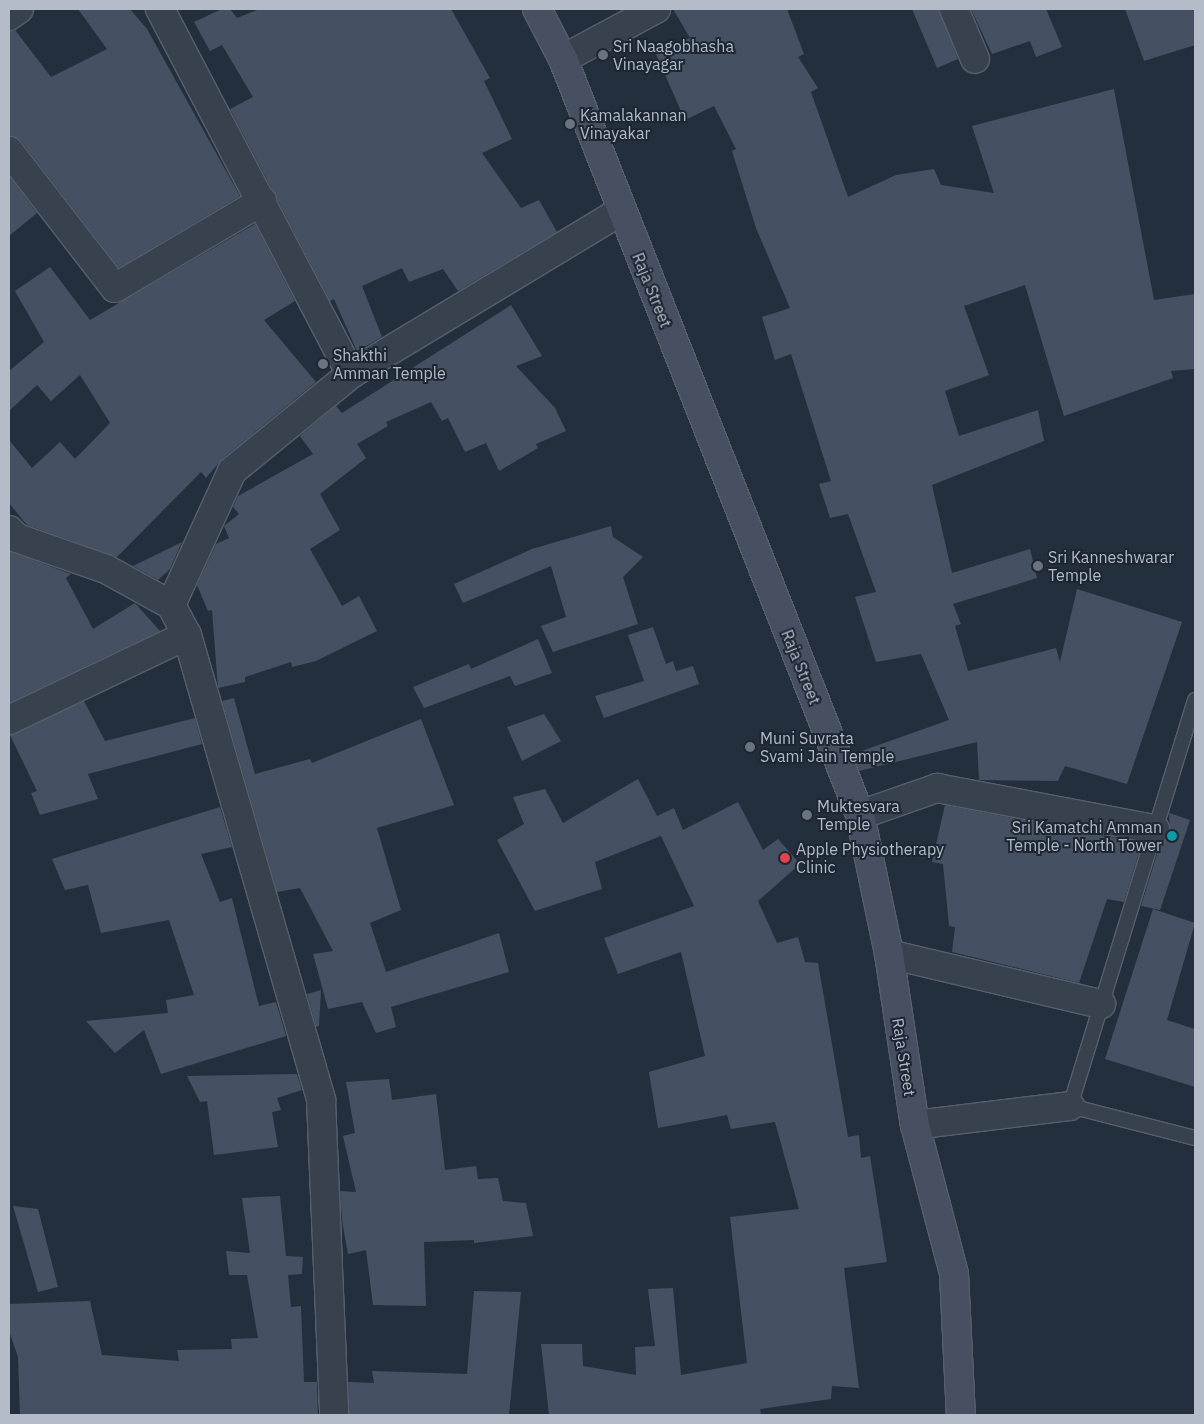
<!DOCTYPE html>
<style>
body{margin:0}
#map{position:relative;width:1204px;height:1424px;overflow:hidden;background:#242f3e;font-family:"IBM Plex Sans",sans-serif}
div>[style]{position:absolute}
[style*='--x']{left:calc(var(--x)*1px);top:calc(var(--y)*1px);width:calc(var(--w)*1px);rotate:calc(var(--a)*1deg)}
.building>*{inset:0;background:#455162}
.roads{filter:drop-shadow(1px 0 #565f6c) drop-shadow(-1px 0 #565f6c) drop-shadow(0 1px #565f6c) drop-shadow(0 -1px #565f6c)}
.service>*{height:14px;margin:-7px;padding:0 7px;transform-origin:7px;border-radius:7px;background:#38414e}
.minor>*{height:28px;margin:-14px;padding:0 14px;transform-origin:14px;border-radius:14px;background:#38414e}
.secondary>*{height:28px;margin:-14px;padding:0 14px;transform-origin:14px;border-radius:14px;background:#465061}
.dots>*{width:14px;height:14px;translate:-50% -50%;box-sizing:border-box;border:2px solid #1d2633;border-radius:50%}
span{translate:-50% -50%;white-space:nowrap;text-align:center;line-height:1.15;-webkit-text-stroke:4px #1d2633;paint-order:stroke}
.poi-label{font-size:16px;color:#b4bcc9}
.left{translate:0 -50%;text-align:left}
.right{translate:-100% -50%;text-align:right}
.street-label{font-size:16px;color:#b4bcc9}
.frame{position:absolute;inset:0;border:10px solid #b4bcc9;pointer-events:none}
</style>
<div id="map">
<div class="building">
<i style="clip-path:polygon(78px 9px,130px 9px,147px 29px,240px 196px,119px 268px,21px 141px,9px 136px,9px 31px,15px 30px,51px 77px,107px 49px)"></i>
<i style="clip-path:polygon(222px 9px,230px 9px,237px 18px,260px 9px,451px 9px,490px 78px,484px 81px,512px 139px,482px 153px,521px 208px,539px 200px,557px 232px,458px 291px,443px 269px,409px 282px,402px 268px,362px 286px,382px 337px,357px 351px,334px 299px,330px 301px,230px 109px,253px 97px,222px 45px,210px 51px,194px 22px)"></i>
<i style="clip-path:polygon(673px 9px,787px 9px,804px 54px,798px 57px,818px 88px,811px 92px,848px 197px,896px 175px,934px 169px,941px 185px,994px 193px,972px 126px,1114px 89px,1154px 300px,1195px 294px,1195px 369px,1171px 371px,1173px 378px,1064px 416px,1025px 285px,964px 306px,989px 375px,945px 391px,959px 436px,1038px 410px,1044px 441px,932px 485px,952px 573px,1030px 549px,1037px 578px,953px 604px,961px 624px,955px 626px,968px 671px,1056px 648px,1060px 662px,1077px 589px,1182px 622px,1127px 784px,1065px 766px,1058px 781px,979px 780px,977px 742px,859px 771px,853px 754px,949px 720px,921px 654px,876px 662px,855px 597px,876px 592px,848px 514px,830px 518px,819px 484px,831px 481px,791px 354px,775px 360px,762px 317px,790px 308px,756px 228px,732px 151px,736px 149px,714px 106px,685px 120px,655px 52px,690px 38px)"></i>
<i style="clip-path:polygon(912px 9px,939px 9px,958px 59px,937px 68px)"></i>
<i style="clip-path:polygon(971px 9px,1046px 9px,1062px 47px,1036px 57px,1030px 41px,992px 54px)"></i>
<i style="clip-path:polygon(1125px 9px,1195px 9px,1195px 45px,1144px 61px)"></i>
<i style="clip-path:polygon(9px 176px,37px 213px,9px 236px)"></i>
<i style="clip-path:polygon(255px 224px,295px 301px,264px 320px,316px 382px,222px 459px,206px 478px,201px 472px,117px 557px,27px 525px,9px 503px,9px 440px,32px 468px,60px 442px,75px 459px,110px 423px,80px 375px,51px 401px,37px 385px,9px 411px,9px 371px,44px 342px,15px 291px,50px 267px,90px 320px)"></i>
<i style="clip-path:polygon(511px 305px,542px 356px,516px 366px,555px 408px,566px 431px,536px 444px,538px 448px,499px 471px,486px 443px,465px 452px,448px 418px,442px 421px,431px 402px,386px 422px,388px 426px,357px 444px,366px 458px,320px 494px,340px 530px,310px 549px,342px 606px,359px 596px,377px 631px,316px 661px,292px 667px,291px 662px,245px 677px,245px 682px,218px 688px,212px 610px,208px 611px,197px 585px,216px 544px,229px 538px,224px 526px,239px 514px,233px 507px,238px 496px,313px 454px,300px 436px,336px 406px,342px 413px)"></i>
<i style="clip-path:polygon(611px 526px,613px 537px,643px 557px,623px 577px,638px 624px,553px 652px,541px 626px,566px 617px,551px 566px,463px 603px,454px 584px,532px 549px)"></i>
<i style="clip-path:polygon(182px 542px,170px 569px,158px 580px,133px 566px)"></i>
<i style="clip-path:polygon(9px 551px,71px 574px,66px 578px,93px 629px,135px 603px,160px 631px,9px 703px)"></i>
<i style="clip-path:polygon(653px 627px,666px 664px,673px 661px,676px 671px,693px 666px,699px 684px,604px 718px,595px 696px,644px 681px,628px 635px)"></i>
<i style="clip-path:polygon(538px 639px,552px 673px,515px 686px,510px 676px,424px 708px,413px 687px,469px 664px,471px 669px)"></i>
<i style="clip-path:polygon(234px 698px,255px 774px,310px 759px,312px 763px,421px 719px,454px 805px,377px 828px,401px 910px,370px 923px,386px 972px,499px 933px,509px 972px,391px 1007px,396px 1027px,376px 1033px,362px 1002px,328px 1009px,313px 954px,333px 951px,300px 888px,277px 892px,222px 701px)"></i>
<i style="clip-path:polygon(84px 701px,105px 741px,195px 718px,202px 744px,88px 774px,98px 799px,40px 815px,31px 793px,37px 791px,10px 735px)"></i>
<i style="clip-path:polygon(544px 714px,561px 741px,522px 761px,507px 727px)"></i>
<i style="clip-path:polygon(638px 779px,657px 816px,674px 808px,683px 830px,738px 802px,763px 850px,778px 839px,800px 864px,758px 901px,777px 943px,798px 937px,805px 962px,818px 963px,848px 1137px,859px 1135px,861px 1158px,870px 1156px,887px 1262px,844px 1268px,859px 1388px,832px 1386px,831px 1399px,760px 1409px,761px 1415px,549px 1415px,541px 1344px,582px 1344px,583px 1366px,636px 1375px,635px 1347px,655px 1346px,648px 1289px,673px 1288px,681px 1375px,747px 1363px,730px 1217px,799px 1209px,775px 1122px,731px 1129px,727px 1115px,658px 1128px,649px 1072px,705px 1056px,681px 952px,618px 974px,604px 938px,694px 906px,661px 836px,595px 862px,602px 889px,535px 911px,497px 840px,524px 824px,513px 797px,545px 789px,563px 823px)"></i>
<i style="clip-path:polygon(945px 805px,1142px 843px,1124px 902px,1107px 899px,1079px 983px,952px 952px,955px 927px,949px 926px,943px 864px,932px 862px)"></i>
<i style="clip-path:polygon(220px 807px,232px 847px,201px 854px,220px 902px,232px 898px,259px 1006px,276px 1002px,286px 1036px,161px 1074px,144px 1030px,115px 1053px,86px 1021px,168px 1013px,166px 1000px,194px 995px,169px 920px,101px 933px,88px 885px,65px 890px,52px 859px)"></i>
<i style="clip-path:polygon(1169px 813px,1190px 820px,1160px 910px,1141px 906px,1160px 844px,1170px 832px)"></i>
<i style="clip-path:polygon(1153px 909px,1195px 923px,1167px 1020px,1195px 1029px,1195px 1087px,1105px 1059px)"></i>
<i style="clip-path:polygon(321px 990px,319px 1026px,316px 1027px,307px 994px)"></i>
<i style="clip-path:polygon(297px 1074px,302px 1090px,277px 1098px,281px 1110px,272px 1112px,278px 1147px,214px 1155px,207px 1101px,200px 1102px,187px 1076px)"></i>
<i style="clip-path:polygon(389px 1079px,392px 1100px,436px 1094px,445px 1170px,476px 1166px,478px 1179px,498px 1178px,503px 1201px,526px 1203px,533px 1236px,474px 1243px,474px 1240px,424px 1242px,426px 1306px,373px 1305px,366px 1250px,348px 1254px,342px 1221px,340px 1191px,356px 1192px,343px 1136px,355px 1133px,346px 1082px)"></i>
<i style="clip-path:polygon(280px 1196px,286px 1256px,303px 1257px,302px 1274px,288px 1275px,291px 1307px,301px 1306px,304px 1382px,317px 1382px,318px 1415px,20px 1415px,18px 1357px,9px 1331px,9px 1304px,90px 1301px,102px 1355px,179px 1361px,177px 1350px,232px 1349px,231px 1339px,258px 1338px,247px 1275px,229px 1275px,226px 1251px,250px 1253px,242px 1198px)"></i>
<i style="clip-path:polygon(13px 1206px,38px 1209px,58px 1287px,38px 1292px)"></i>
<i style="clip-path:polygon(474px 1291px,521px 1292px,509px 1415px,349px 1415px,348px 1382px,374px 1383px,372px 1371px,467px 1374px)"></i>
</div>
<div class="roads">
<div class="service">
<i style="--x:1195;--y:700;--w:425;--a:107.1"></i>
<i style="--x:1070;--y:1106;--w:129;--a:14.4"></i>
</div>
<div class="minor">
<i style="--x:160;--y:9;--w:412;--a:62.4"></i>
<i style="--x:954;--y:9;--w:54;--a:67.2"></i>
<i style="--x:9;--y:16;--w:12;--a:-35"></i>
<i style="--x:563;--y:59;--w:106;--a:-28.3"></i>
<i style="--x:9;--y:151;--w:173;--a:52.3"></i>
<i style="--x:115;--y:288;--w:171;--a:-30.6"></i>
<i style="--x:9;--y:530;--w:11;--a:45"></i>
<i style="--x:17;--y:538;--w:94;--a:19.2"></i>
<i style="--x:106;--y:569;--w:74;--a:29"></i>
<i style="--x:171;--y:605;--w:34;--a:62"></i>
<i style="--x:187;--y:635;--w:484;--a:73.9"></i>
<i style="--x:321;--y:1100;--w:315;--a:87.6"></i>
<i style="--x:171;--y:605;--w:147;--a:-65.5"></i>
<i style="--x:232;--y:471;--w:154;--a:-39.2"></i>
<i style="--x:351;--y:374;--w:315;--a:-31.1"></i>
<i style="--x:9;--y:720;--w:197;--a:-25.5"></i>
<i style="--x:860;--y:815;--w:82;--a:-19.3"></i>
<i style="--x:937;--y:788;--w:222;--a:10.7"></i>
<i style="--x:889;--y:954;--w:218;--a:13.3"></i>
<i style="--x:915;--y:1125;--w:156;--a:-7"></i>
</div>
<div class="secondary">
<i style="--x:537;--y:9;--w:56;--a:62.5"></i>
<i style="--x:563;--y:59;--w:812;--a:68.55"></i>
<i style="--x:860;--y:815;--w:142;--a:78.2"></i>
<i style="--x:889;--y:954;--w:173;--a:81.4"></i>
<i style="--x:915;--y:1125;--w:154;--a:75.3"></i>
<i style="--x:954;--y:1274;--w:141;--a:87.2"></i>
</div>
</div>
<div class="dots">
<i style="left:603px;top:55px;background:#6b7280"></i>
<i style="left:570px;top:124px;background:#6b7280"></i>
<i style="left:323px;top:364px;background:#6b7280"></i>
<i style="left:1038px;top:566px;background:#6b7280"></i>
<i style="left:750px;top:747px;background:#6b7280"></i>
<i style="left:807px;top:815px;background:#6b7280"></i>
<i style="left:1172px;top:836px;background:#0f9aa8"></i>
<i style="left:785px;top:858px;background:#e0444e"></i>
</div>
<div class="poi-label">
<span class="left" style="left:613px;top:55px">Sri Naagobhasha<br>Vinayagar</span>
<span class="left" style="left:580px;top:124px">Kamalakannan<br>Vinayakar</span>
<span class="left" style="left:333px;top:364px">Shakthi<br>Amman Temple</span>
<span class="left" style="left:1048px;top:566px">Sri Kanneshwarar<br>Temple</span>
<span class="left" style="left:760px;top:747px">Muni Suvrata<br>Svami Jain Temple</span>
<span class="left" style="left:817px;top:815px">Muktesvara<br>Temple</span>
<span class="right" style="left:1162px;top:836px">Sri Kamatchi Amman<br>Temple - North Tower</span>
<span class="left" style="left:796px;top:858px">Apple Physiotherapy<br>Clinic</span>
</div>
<div class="street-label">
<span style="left:652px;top:290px;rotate:68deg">Raja Street</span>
<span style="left:801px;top:667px;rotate:68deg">Raja Street</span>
<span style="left:904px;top:1057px;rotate:81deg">Raja Street</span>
</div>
<div class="frame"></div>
</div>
